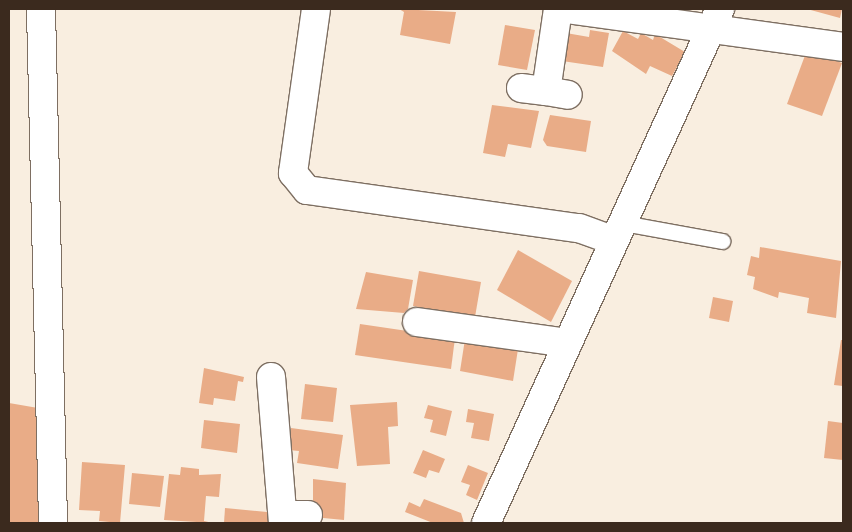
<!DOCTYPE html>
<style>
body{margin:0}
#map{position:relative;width:852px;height:532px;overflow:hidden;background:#f9eee0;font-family:"Playpen Sans",sans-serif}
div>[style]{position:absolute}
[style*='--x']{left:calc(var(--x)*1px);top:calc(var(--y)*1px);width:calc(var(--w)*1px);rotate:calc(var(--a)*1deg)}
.building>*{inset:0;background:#e9ac87}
.roads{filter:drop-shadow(1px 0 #7e6f62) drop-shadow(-1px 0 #7e6f62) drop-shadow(0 1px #7e6f62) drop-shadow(0 -1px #7e6f62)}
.service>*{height:15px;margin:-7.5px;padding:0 7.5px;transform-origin:7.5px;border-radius:7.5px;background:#fff}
.minor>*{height:28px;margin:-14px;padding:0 14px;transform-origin:14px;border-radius:14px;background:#fff}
.tertiary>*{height:28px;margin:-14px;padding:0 14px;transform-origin:14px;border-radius:14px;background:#fff}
span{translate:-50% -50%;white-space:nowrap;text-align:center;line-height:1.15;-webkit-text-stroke:4.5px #fff;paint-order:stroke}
.frame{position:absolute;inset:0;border:10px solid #3b2a1e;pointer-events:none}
</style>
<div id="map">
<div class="building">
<i style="clip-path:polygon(399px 9px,456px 12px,450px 44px,400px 35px,404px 12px)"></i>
<i style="clip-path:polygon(807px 9px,842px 9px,840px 18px)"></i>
<i style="clip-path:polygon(505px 25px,535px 30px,527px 70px,498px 65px)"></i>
<i style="clip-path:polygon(590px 30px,609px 33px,603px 67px,562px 61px,566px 33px,589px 37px)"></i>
<i style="clip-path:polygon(623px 31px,638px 39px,641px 33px,653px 40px,655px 34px,685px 52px,672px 76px,650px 66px,646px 74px,612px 51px)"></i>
<i style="clip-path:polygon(807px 50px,842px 63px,822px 116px,787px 104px)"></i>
<i style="clip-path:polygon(492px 105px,539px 111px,531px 148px,508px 144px,505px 157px,483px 153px)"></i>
<i style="clip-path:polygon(550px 115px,591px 121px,586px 152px,547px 146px,543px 140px)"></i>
<i style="clip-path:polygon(760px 247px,841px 261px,836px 318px,807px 313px,809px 298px,779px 292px,778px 298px,753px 289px,755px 277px,747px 275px,751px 256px,759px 258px)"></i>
<i style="clip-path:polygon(518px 250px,572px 281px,551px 322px,497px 290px)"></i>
<i style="clip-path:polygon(419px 271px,481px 282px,475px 317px,413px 306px)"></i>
<i style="clip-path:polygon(366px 272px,413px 280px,408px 309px,404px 313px,356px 309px)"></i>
<i style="clip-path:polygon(713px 297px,733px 301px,729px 322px,709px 318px)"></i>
<i style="clip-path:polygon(360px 324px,455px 338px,451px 369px,355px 355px)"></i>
<i style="clip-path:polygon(465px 339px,518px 349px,513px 381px,460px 371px)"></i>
<i style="clip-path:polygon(841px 340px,843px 340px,843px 386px,834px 385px)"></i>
<i style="clip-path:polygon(204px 368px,244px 377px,243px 382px,238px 381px,235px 401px,214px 398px,213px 405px,199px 403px)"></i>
<i style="clip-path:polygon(305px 384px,337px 388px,333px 422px,301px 419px)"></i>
<i style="clip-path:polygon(397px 402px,398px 426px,388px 427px,390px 464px,357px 466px,350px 405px)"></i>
<i style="clip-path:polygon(9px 403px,38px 408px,41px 523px,9px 523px)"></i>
<i style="clip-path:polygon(428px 405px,452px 411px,446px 436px,430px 432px,433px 420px,424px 418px)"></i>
<i style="clip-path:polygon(468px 409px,494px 414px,489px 441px,471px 438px,474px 423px,466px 422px)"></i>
<i style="clip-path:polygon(204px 420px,240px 424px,237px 453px,201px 448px)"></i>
<i style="clip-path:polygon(828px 421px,843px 423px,843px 460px,824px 458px)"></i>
<i style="clip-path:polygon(291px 428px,343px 435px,338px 469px,297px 463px,299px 451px,289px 450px)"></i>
<i style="clip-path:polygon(423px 450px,445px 459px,439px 473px,429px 470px,426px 478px,413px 473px)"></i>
<i style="clip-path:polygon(82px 462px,125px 465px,120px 523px,99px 521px,100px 511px,79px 510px)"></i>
<i style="clip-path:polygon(468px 465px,488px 473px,477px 500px,466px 495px,470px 485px,461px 482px)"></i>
<i style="clip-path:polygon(181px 467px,199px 469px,199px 475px,221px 474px,219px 497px,206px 496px,204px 521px,213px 523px,164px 520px,169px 474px,180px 475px)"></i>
<i style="clip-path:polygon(132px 473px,164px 476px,160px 507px,129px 504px)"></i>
<i style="clip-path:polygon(313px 479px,346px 483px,344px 520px,313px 517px)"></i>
<i style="clip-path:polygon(424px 499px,461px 513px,464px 523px,433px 523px,405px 512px,409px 502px,420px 507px)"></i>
<i style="clip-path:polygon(225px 508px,267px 512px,271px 523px,224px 523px)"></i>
</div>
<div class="roads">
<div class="service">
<i style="--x:623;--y:223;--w:101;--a:10.3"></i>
</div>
<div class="minor">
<i style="--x:41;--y:9;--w:514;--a:88.66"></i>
<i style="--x:316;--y:9;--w:166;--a:98"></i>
<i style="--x:293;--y:173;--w:22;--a:51"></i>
<i style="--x:307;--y:190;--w:275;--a:8"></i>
<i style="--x:579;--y:228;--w:37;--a:20"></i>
<i style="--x:558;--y:9;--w:83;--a:98.3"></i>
<i style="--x:546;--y:91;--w:22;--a:10"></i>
<i style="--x:567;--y:9;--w:279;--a:7.8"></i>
<i style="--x:521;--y:88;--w:25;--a:7"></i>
<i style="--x:417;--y:322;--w:152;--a:7.9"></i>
<i style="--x:271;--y:377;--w:146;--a:85.3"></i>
<i style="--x:284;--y:515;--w:24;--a:0"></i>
</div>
<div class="tertiary">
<i style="--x:486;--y:523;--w:565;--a:-65.52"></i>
</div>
</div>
<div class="frame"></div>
</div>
